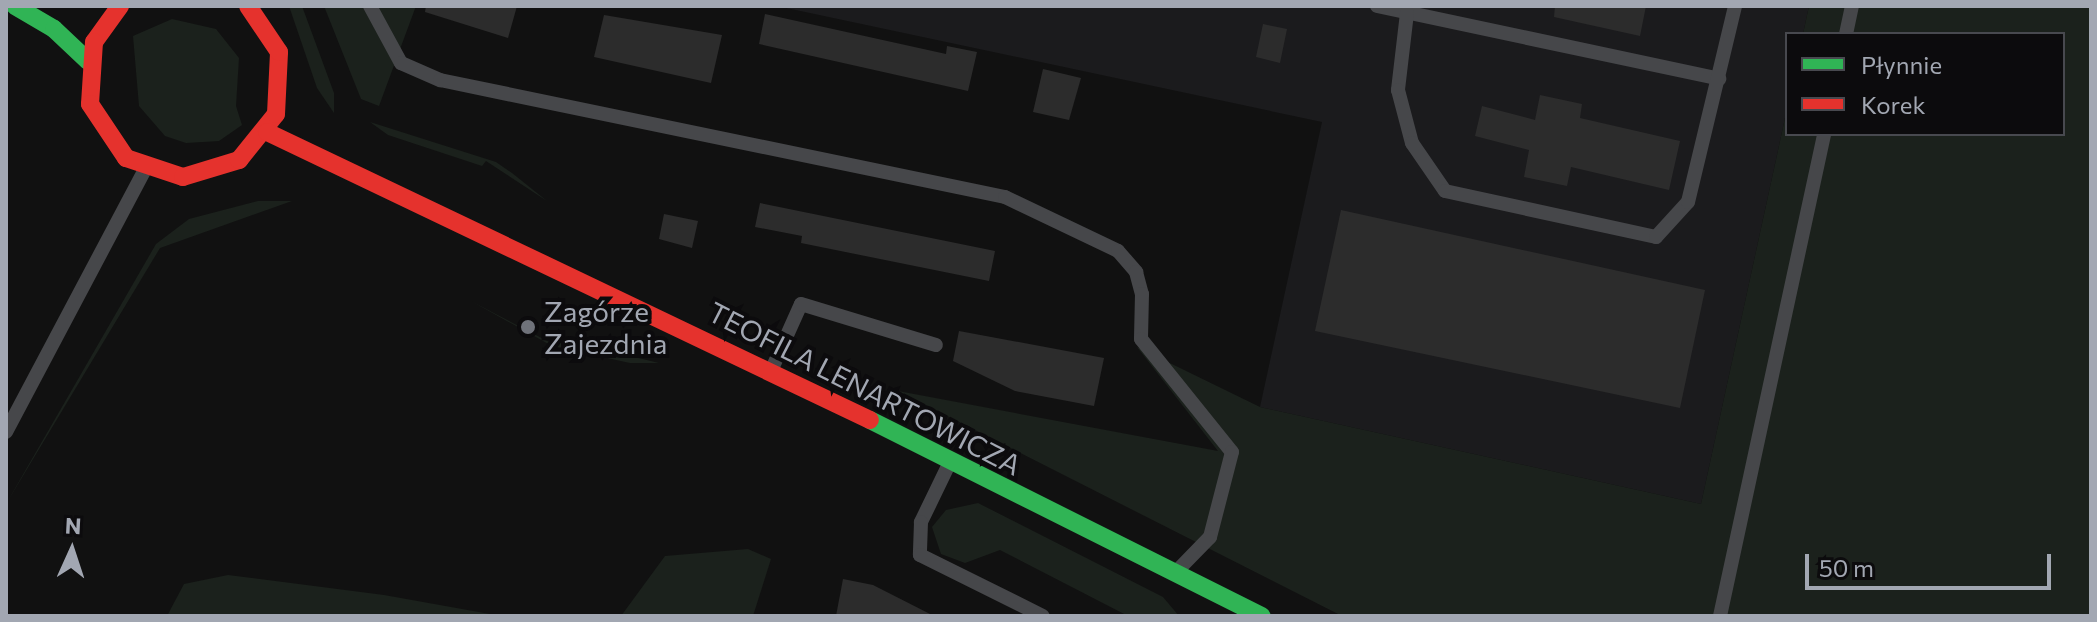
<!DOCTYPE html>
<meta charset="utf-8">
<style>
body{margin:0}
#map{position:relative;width:2097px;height:622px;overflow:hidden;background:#111;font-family:Commissioner,sans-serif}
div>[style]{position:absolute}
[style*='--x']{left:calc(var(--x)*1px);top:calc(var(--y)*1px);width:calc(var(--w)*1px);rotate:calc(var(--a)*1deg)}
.built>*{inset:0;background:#1b1b1d}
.green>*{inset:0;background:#1b211c}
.building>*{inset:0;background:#2c2c2c}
.lane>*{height:14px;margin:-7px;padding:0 7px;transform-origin:7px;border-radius:7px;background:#46474a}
.fast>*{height:18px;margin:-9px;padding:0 9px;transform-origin:9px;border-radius:9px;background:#30b455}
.jam>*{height:18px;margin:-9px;padding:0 9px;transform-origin:9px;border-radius:9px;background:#e5322d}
.dots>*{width:22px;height:22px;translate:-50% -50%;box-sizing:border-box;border:4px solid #0c0b0d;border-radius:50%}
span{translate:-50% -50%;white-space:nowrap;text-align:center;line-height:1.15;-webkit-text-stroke:8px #0c0b0d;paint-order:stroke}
.poi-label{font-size:28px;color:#a2a7b2}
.left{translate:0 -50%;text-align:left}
.street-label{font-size:28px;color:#a2a7b2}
.frame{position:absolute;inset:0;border:8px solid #a2a7b2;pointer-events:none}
.legend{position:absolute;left:1785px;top:32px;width:280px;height:104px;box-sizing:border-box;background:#0c0b0d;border:2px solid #48494f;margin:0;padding:10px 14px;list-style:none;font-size:24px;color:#a2a7b2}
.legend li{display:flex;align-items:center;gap:16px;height:40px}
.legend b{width:40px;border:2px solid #48494f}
.north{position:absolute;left:32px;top:510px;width:80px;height:80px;-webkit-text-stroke:6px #0c0b0d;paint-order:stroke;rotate:3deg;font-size:22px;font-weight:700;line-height:32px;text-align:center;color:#a2a7b2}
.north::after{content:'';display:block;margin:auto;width:28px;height:36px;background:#a2a7b2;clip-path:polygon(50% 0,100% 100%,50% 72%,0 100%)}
.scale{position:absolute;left:1805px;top:554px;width:246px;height:36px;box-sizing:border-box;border:4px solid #a2a7b2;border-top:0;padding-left:10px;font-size:24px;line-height:28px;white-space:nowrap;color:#a2a7b2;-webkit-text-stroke:6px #0c0b0d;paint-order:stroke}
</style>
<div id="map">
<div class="built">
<i style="clip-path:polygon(777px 6px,1809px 6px,1803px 34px,1787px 34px,1787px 109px,1701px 504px,1260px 407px,1322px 122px)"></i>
</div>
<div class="green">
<i style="clip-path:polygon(289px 6px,302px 6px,334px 93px,334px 113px,317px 88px)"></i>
<i style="clip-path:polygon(324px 6px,416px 6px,379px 106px,361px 99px)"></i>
<i style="clip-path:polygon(1809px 6px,2091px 6px,2091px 616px,1342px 616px,898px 391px,1218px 451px,1137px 347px,1260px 407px,1701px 504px,1787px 109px,1787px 134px,2063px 134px,2063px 34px,1803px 34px)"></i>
<i style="clip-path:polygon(172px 19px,216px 29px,239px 58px,236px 106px,242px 125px,219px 141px,186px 143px,165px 136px,139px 106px,133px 36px)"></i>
<i style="clip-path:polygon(370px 122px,496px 162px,512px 173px,547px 201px,486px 161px,482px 166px,388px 135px)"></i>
<i style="clip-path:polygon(258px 201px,292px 201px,160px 248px,6px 504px,156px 244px,189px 219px)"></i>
<i style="clip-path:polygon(471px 301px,553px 344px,556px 338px,659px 363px,630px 363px,552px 346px)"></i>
<i style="clip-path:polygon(978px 503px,1163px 597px,1179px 616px,1128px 616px,1000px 550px,965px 563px,941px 554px,932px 527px,946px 510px)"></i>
<i style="clip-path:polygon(748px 549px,771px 559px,753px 616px,621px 616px,665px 556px)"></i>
<i style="clip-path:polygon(228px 575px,384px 595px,501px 616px,167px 616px,184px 584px)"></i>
</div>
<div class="building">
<i style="clip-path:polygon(426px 6px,517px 6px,508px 38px,425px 12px)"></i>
<i style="clip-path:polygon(1555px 6px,1646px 6px,1640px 36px,1554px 17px)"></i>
<i style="clip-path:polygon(765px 14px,946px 54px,947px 46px,977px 52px,968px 91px,759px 44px)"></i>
<i style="clip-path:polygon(604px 15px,722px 35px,711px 83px,594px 57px)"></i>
<i style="clip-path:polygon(1263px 24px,1287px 29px,1280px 63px,1256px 57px)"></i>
<i style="clip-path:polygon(1043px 69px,1081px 78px,1069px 120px,1033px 112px)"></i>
<i style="clip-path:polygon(1540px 95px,1582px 104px,1580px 118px,1680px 141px,1669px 190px,1571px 167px,1567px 186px,1524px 177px,1529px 150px,1475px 136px,1482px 106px,1535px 120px)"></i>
<i style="clip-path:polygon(760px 203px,995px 251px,989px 281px,801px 243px,802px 236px,755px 227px)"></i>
<i style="clip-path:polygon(1341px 210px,1705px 290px,1680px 408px,1315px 331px)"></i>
<i style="clip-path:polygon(664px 214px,698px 221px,692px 248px,659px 239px)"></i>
<i style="clip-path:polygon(959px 331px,1104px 358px,1094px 406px,1015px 391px,953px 361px)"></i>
<i style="clip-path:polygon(843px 579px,873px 585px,934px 616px,836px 616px)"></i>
</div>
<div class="lane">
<i style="--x:370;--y:6;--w:65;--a:61.5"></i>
<i style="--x:401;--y:63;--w:43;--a:23.6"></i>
<i style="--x:440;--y:80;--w:577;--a:11.7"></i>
<i style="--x:1005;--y:197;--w:125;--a:25.5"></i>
<i style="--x:1118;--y:251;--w:28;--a:49"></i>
<i style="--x:1136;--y:272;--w:23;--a:75"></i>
<i style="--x:1142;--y:294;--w:45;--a:91.3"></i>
<i style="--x:1141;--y:339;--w:145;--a:51.2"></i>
<i style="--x:1232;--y:452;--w:88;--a:104.5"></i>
<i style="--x:1210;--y:537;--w:49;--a:134.2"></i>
<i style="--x:1377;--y:6;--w:350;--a:12"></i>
<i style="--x:1407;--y:13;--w:78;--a:96.7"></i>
<i style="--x:1398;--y:90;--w:55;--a:75.2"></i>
<i style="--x:1412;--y:143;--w:58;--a:55.5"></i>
<i style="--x:1445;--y:191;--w:216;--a:12.3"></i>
<i style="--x:1656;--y:237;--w:47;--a:-47.6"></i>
<i style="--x:1688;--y:202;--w:202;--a:-76.5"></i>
<i style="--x:1846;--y:34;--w:29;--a:-78"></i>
<i style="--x:771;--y:371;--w:73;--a:-65.9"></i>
<i style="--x:801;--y:304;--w:141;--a:16.9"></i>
<i style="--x:6;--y:432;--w:297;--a:-62.1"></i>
<i style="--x:950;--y:462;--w:67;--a:115.8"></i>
<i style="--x:921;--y:522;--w:33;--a:92"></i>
<i style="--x:920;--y:555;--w:137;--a:26.4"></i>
<i style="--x:1720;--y:616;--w:493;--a:-77.8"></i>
</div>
<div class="fast">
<i style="--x:15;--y:6;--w:45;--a:30.5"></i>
<i style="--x:54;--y:29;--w:47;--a:43.3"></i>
<i style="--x:870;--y:420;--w:438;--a:26.6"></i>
</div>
<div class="jam">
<i style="--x:120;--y:6;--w:44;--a:125.8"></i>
<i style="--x:94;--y:42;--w:62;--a:93.7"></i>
<i style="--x:90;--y:104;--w:65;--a:56.3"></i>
<i style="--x:126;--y:158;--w:60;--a:18.4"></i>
<i style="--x:183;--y:177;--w:59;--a:-16.9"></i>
<i style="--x:239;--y:160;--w:59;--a:-51.2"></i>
<i style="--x:276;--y:114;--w:62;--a:-87.2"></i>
<i style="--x:279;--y:52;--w:55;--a:-124"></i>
<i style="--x:267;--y:132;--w:668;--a:25.53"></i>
</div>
<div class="dots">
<i style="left:528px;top:327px;background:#6f727a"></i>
</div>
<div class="poi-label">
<span class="left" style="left:544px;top:327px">Zagórze<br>Zajezdnia</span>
</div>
<div class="street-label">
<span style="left:865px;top:388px;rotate:27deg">TEOFILA LENARTOWICZA</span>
</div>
<div class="frame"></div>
<ul class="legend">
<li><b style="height:10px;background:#30b455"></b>Płynnie</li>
<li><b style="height:10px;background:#e5322d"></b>Korek</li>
</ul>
<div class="north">N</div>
<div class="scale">50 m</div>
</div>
